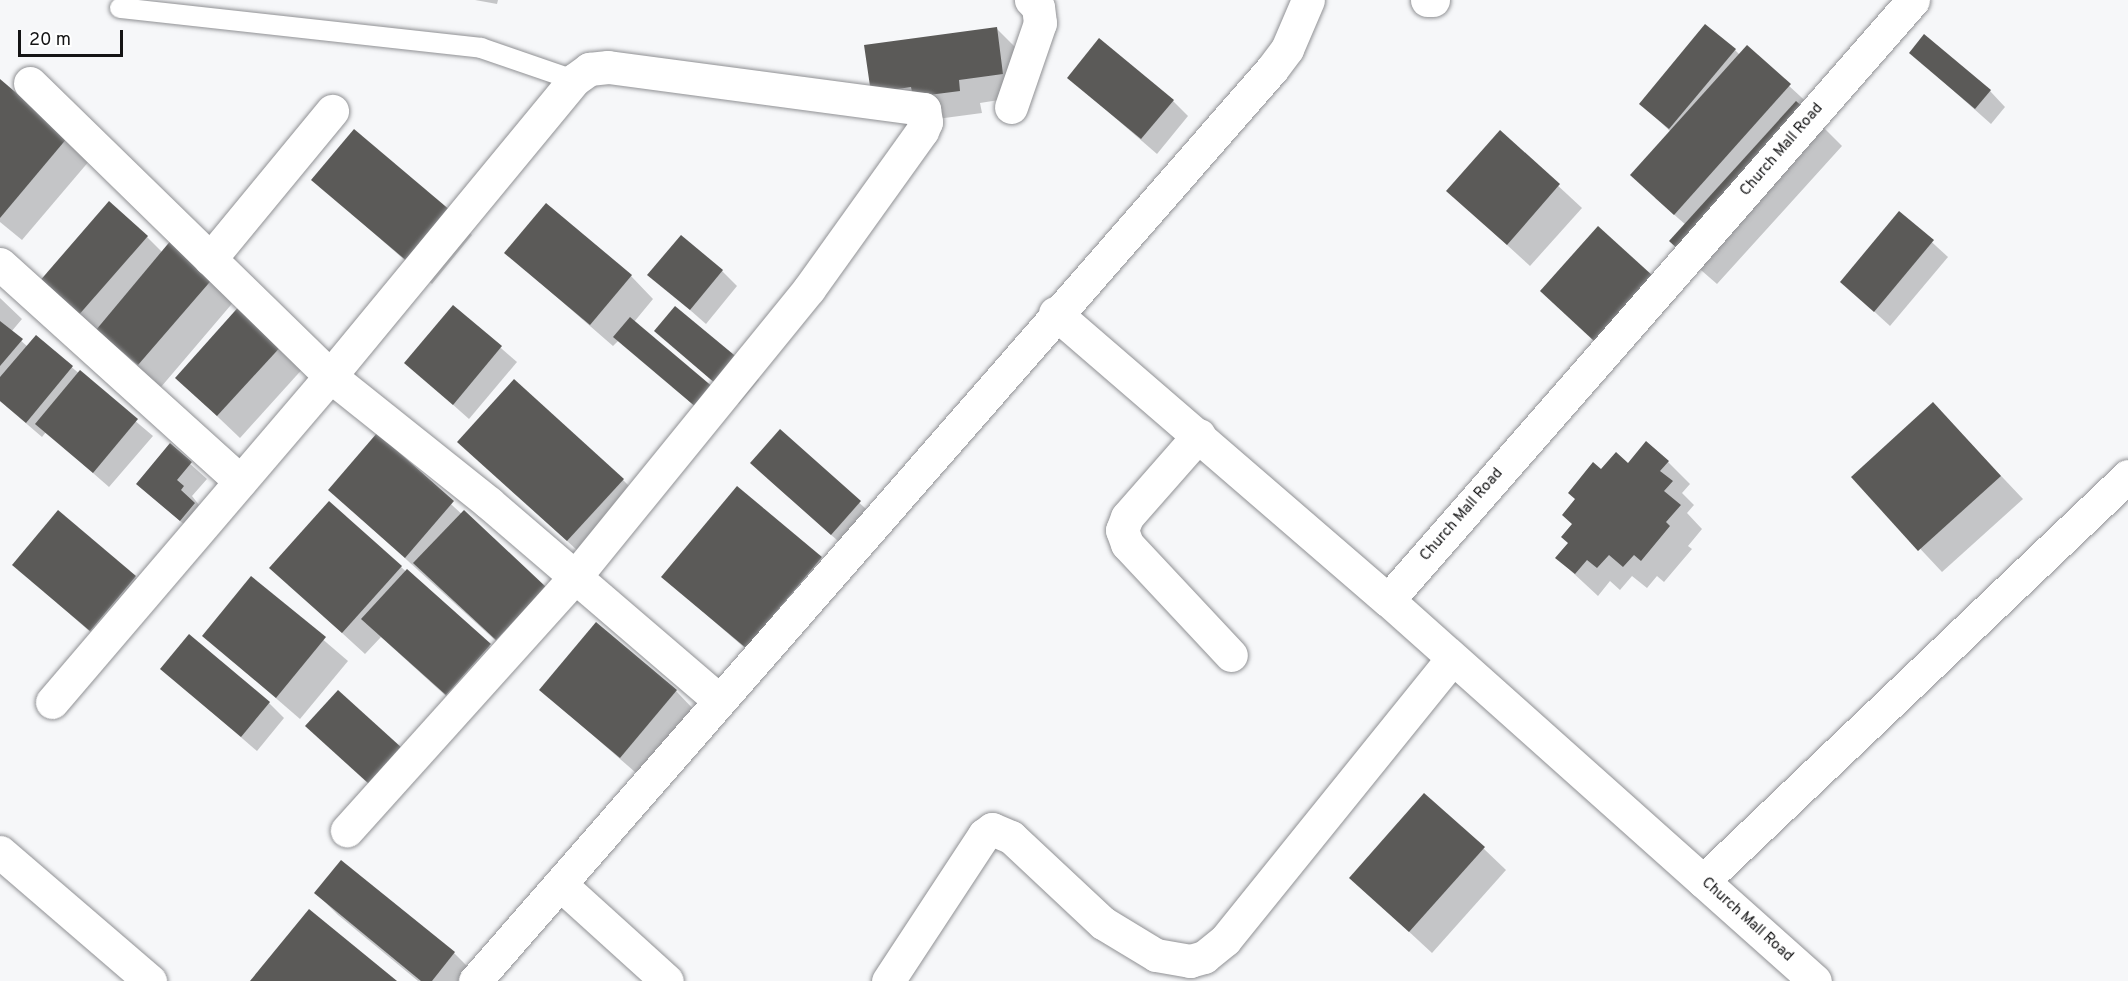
<!DOCTYPE html>
<style>
body{margin:0}
#map{position:relative;width:2128px;height:981px;overflow:hidden;background:#f6f7f9;font-family:Overpass,sans-serif}
div>[style]{position:absolute}
.shadow>*{inset:0;background:#0003}
.building>*{inset:0;background:#5b5a58}
.roads{filter:drop-shadow(0 0 2px #909194) drop-shadow(0 0 2px #909194)}
.service>*{height:20px;margin:-10px;padding:0 10px;transform-origin:10px;border-radius:10px;background:#fff}
.minor>*{height:33px;margin:-16.5px;padding:0 16.5px;transform-origin:16.5px;border-radius:16.5px;background:#fff}
.tertiary>*{height:33px;margin:-16.5px;padding:0 16.5px;transform-origin:16.5px;border-radius:16.5px;background:#fff}
span{translate:-50% -50%;white-space:nowrap;text-align:center;line-height:1.15;-webkit-text-stroke:6px #fff;paint-order:stroke}
.street-label{font-size:15px;color:#141415}
.scale{position:absolute;left:18px;top:30px;width:105px;height:27px;box-sizing:border-box;border:3px solid #141415;border-top:0;padding-left:8px;font-size:18px;line-height:21px;white-space:nowrap;color:#141415;-webkit-text-stroke:4px #fff;paint-order:stroke}
</style>
<div id="map">
<div class="shadow">
<i style="clip-path:polygon(475px 0,498px 0,497px 4px)"></i>
<i style="clip-path:polygon(996px 28px,1019px 51px,1025px 96px,980px 103px,982px 113px,937px 119px,872px 92px)"></i>
<i style="clip-path:polygon(1747px 47px,1813px 108px,1819px 123px,1842px 146px,1717px 284px,1694px 264px,1686px 225px,1655px 198px,1671px 132px,1641px 104px,1735px 50px,1740px 55px)"></i>
<i style="clip-path:polygon(1911px 53px,1990px 91px,2005px 107px,1991px 124px)"></i>
<i style="clip-path:polygon(1069px 78px,1173px 101px,1188px 116px,1157px 154px)"></i>
<i style="clip-path:polygon(0 81px,90px 160px,22px 240px,0 222px)"></i>
<i style="clip-path:polygon(1500px 132px,1582px 208px,1530px 266px,1448px 191px)"></i>
<i style="clip-path:polygon(313px 180px,450px 212px,472px 235px,432px 284px)"></i>
<i style="clip-path:polygon(1900px 213px,1948px 257px,1890px 326px,1842px 282px)"></i>
<i style="clip-path:polygon(147px 237px,163px 253px,172px 241px,236px 299px,161px 387px,63px 305px)"></i>
<i style="clip-path:polygon(506px 253px,631px 276px,653px 299px,634px 322px,713px 422px,619px 340px,613px 346px)"></i>
<i style="clip-path:polygon(722px 271px,737px 286px,706px 324px,650px 275px)"></i>
<i style="clip-path:polygon(1652px 277px,1675px 299px,1618px 362px,1542px 291px)"></i>
<i style="clip-path:polygon(0 298px,22px 319px,11px 332px,28px 347px,36px 337px,153px 436px,109px 487px,46px 432px,42px 437px,0 401px)"></i>
<i style="clip-path:polygon(242px 306px,306px 365px,240px 438px,177px 378px)"></i>
<i style="clip-path:polygon(454px 307px,517px 362px,469px 419px,406px 363px)"></i>
<i style="clip-path:polygon(656px 331px,744px 365px,759px 380px,739px 404px)"></i>
<i style="clip-path:polygon(1933px 404px,2023px 499px,1942px 572px,1853px 477px)"></i>
<i style="clip-path:polygon(780px 431px,876px 518px,847px 549px,767px 478px)"></i>
<i style="clip-path:polygon(377px 436px,567px 611px,519px 662px,330px 490px)"></i>
<i style="clip-path:polygon(459px 442px,623px 480px,645px 502px,590px 562px)"></i>
<i style="clip-path:polygon(170px 446px,207px 479px,192px 496px,210px 519px,196px 535px,138px 484px)"></i>
<i style="clip-path:polygon(1668px 462px,1690px 484px,1682px 493px,1694px 505px,1687px 513px,1702px 529px,1688px 546px,1692px 549px,1664px 582px,1657px 576px,1647px 588px,1632px 576px,1620px 590px,1610px 581px,1598px 596px,1557px 558px,1570px 544px,1574px 524px,1602px 471px)"></i>
<i style="clip-path:polygon(821px 558px,843px 581px,769px 669px,663px 577px)"></i>
<i style="clip-path:polygon(14px 565px,135px 577px,158px 599px,113px 652px)"></i>
<i style="clip-path:polygon(401px 567px,513px 667px,469px 717px,381px 637px,365px 654px,271px 568px)"></i>
<i style="clip-path:polygon(251px 578px,348px 661px,300px 719px,204px 636px)"></i>
<i style="clip-path:polygon(162px 669px,269px 703px,284px 718px,257px 751px)"></i>
<i style="clip-path:polygon(541px 690px,676px 691px,698px 714px,643px 779px)"></i>
<i style="clip-path:polygon(1483px 848px,1506px 870px,1432px 953px,1351px 878px)"></i>
<i style="clip-path:polygon(342px 862px,454px 953px,477px 976px,472px 981px,418px 981px,338px 915px,316px 893px)"></i>
</div>
<div class="building">
<i style="clip-path:polygon(1705px 24px,1736px 49px,1669px 129px,1639px 104px)"></i>
<i style="clip-path:polygon(997px 27px,1003px 74px,959px 80px,960px 91px,913px 97px,911px 87px,871px 93px,864px 45px)"></i>
<i style="clip-path:polygon(1924px 34px,1991px 90px,1975px 109px,1909px 53px)"></i>
<i style="clip-path:polygon(1099px 38px,1174px 100px,1141px 139px,1067px 78px)"></i>
<i style="clip-path:polygon(1747px 45px,1791px 84px,1674px 215px,1630px 175px)"></i>
<i style="clip-path:polygon(0 79px,68px 137px,0 218px)"></i>
<i style="clip-path:polygon(1796px 101px,1820px 122px,1693px 263px,1669px 241px)"></i>
<i style="clip-path:polygon(354px 129px,451px 211px,408px 262px,311px 180px)"></i>
<i style="clip-path:polygon(1500px 130px,1560px 184px,1507px 245px,1446px 191px)"></i>
<i style="clip-path:polygon(109px 201px,148px 236px,77px 317px,38px 283px)"></i>
<i style="clip-path:polygon(546px 203px,632px 275px,590px 325px,504px 253px)"></i>
<i style="clip-path:polygon(1899px 211px,1934px 240px,1874px 312px,1840px 282px)"></i>
<i style="clip-path:polygon(1598px 226px,1653px 276px,1594px 341px,1540px 291px)"></i>
<i style="clip-path:polygon(681px 235px,723px 270px,690px 310px,647px 275px)"></i>
<i style="clip-path:polygon(172px 239px,215px 276px,138px 365px,96px 330px)"></i>
<i style="clip-path:polygon(242px 303px,285px 342px,217px 416px,175px 378px)"></i>
<i style="clip-path:polygon(453px 305px,502px 346px,453px 405px,404px 363px)"></i>
<i style="clip-path:polygon(675px 306px,745px 364px,723px 390px,654px 331px)"></i>
<i style="clip-path:polygon(630px 317px,714px 388px,697px 408px,613px 337px)"></i>
<i style="clip-path:polygon(0 321px,23px 339px,0 366px)"></i>
<i style="clip-path:polygon(36px 335px,73px 366px,26px 423px,0 401px,0 377px)"></i>
<i style="clip-path:polygon(80px 370px,138px 419px,93px 473px,35px 424px)"></i>
<i style="clip-path:polygon(514px 379px,624px 479px,567px 541px,457px 442px)"></i>
<i style="clip-path:polygon(1933px 402px,2001px 476px,1918px 551px,1851px 477px)"></i>
<i style="clip-path:polygon(780px 429px,861px 501px,831px 535px,750px 463px)"></i>
<i style="clip-path:polygon(377px 433px,454px 501px,405px 558px,328px 490px)"></i>
<i style="clip-path:polygon(1646px 441px,1669px 461px,1660px 471px,1673px 481px,1664px 491px,1681px 505px,1666px 522px,1670px 526px,1641px 561px,1634px 555px,1623px 567px,1609px 555px,1597px 568px,1587px 560px,1575px 574px,1555px 558px,1568px 543px,1561px 537px,1572px 524px,1562px 515px,1575px 499px,1568px 493px,1593px 462px,1601px 469px,1616px 452px,1628px 463px)"></i>
<i style="clip-path:polygon(170px 443px,192px 462px,177px 480px,184px 486px,181px 490px,195px 503px,180px 521px,136px 484px)"></i>
<i style="clip-path:polygon(737px 486px,822px 557px,746px 648px,661px 577px)"></i>
<i style="clip-path:polygon(329px 501px,402px 566px,342px 633px,269px 568px)"></i>
<i style="clip-path:polygon(58px 510px,136px 576px,90px 631px,12px 565px)"></i>
<i style="clip-path:polygon(464px 510px,546px 587px,496px 640px,413px 563px)"></i>
<i style="clip-path:polygon(407px 569px,491px 644px,446px 695px,361px 619px)"></i>
<i style="clip-path:polygon(251px 576px,326px 637px,276px 698px,202px 636px)"></i>
<i style="clip-path:polygon(596px 622px,677px 690px,620px 758px,539px 690px)"></i>
<i style="clip-path:polygon(189px 634px,270px 702px,241px 737px,160px 669px)"></i>
<i style="clip-path:polygon(338px 690px,402px 748px,369px 784px,305px 726px)"></i>
<i style="clip-path:polygon(1424px 793px,1485px 847px,1409px 932px,1349px 878px)"></i>
<i style="clip-path:polygon(341px 860px,455px 952px,432px 981px,421px 981px,314px 893px)"></i>
<i style="clip-path:polygon(309px 909px,397px 981px,250px 981px)"></i>
</div>
<div class="roads">
<div class="service">
<i style="left:120px;top:8px;width:363px;rotate:6.3deg"></i>
<i style="left:481px;top:48px;width:98px;rotate:19deg"></i>
</div>
<div class="minor">
<i style="left:1427px;top:0;width:6px"></i>
<i style="left:30px;top:83px;width:419px;rotate:44.3deg"></i>
<i style="left:330px;top:376px;width:203px;rotate:38.6deg"></i>
<i style="left:489px;top:503px;width:303px;rotate:40.6deg"></i>
<i style="left:1011px;top:107px;width:89px;rotate:-71deg"></i>
<i style="left:1040px;top:23px;width:16px;rotate:-97deg"></i>
<i style="left:1038px;top:7px;width:10px;rotate:-135deg"></i>
<i style="left:210px;top:259px;width:192px;rotate:-50.5deg"></i>
<i style="left:0;top:264px;width:324px;rotate:42.1deg"></i>
<i style="left:1055px;top:313px;width:440px;rotate:40.8deg"></i>
<i style="left:1388px;top:600px;width:797px;rotate:-48.81deg"></i>
<i style="left:1199px;top:435px;width:109px;rotate:131.3deg"></i>
<i style="left:1127px;top:517px;width:14px;rotate:111deg"></i>
<i style="left:1122px;top:530px;width:15px;rotate:70deg"></i>
<i style="left:1127px;top:544px;width:152px;rotate:46.9deg"></i>
<i style="left:52px;top:702px;width:428px;rotate:-49.5deg"></i>
<i style="left:330px;top:376px;width:384px;rotate:-50.5deg"></i>
<i style="left:574px;top:80px;width:19px;rotate:-36deg"></i>
<i style="left:589px;top:69px;width:19px;rotate:-6deg"></i>
<i style="left:608px;top:67px;width:319px;rotate:7.6deg"></i>
<i style="left:924px;top:109px;width:13px;rotate:81deg"></i>
<i style="left:926px;top:122px;width:10px;rotate:114deg"></i>
<i style="left:922px;top:131px;width:194px;rotate:125.6deg"></i>
<i style="left:809px;top:289px;width:371px;rotate:129.1deg"></i>
<i style="left:575px;top:577px;width:341px;rotate:132deg"></i>
<i style="left:0;top:852px;width:198px;rotate:40.7deg"></i>
<i style="left:1703px;top:881px;width:587px;rotate:-43.62deg"></i>
<i style="left:560px;top:884px;width:144px;rotate:42.2deg"></i>
<i style="left:888px;top:981px;width:175px;rotate:-56.7deg"></i>
<i style="left:984px;top:835px;width:10px;rotate:-37deg"></i>
<i style="left:992px;top:829px;width:21px;rotate:23deg"></i>
<i style="left:1011px;top:837px;width:126px;rotate:43.1deg"></i>
<i style="left:1103px;top:923px;width:62px;rotate:31.1deg"></i>
<i style="left:1156px;top:955px;width:35px;rotate:10deg"></i>
<i style="left:1190px;top:961px;width:15px;rotate:-16deg"></i>
<i style="left:1204px;top:957px;width:27px;rotate:-39deg"></i>
<i style="left:1225px;top:940px;width:360px;rotate:-51.1deg"></i>
</div>
<div class="tertiary">
<i style="left:1388px;top:600px;width:572px;rotate:41.74deg"></i>
<i style="left:475px;top:981px;width:1211px;rotate:-48.85deg"></i>
<i style="left:1272px;top:69px;width:25px;rotate:-53deg"></i>
<i style="left:1287px;top:49px;width:53px;rotate:-66.8deg"></i>
</div>
</div>
<div class="street-label">
<span style="left:1782px;top:150px;rotate:-49deg">Church Mall Road</span>
<span style="left:1462px;top:515px;rotate:-49deg">Church Mall Road</span>
<span style="left:1747px;top:920px;rotate:42deg">Church Mall Road</span>
</div>
<div class="scale">20 m</div>
</div>
